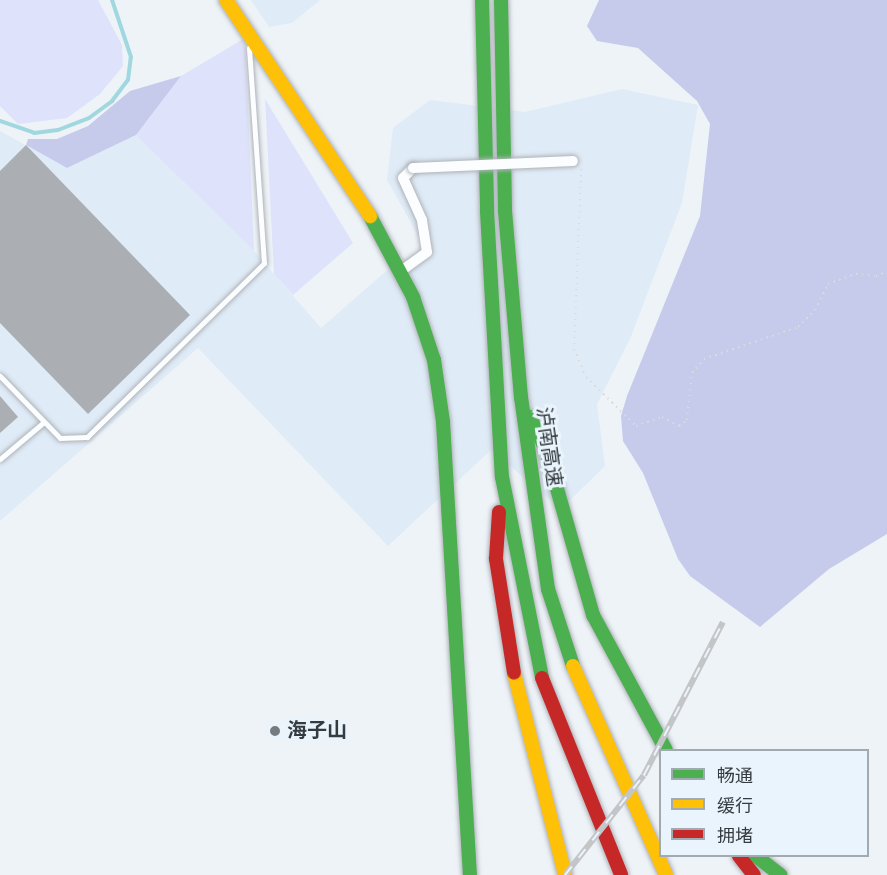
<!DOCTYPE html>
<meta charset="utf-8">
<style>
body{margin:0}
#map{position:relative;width:887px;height:875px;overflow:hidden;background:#eef3f8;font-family:"Sofia Sans Condensed","Noto Sans SC",sans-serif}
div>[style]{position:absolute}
.built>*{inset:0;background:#dfebf7}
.green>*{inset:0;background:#dee2fb}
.forest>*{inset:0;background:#c6cbeb}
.stream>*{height:4px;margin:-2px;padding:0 2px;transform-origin:2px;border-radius:2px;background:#a1d8e0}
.building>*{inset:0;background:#abafb4}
.path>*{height:2px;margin-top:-1px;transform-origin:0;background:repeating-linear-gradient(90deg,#dadbdd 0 1.5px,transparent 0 6px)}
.roads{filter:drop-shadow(0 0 2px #afb3b8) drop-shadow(0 0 2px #afb3b8)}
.lane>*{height:5px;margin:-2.5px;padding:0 2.5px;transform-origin:2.5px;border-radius:2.5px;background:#fcfdfe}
.street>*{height:10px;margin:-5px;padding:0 5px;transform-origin:5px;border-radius:5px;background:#fcfdfe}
.fast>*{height:14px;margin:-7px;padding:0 7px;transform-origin:7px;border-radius:7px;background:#4caf50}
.slow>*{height:14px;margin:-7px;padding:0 7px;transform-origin:7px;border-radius:7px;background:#ffc107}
.jam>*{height:14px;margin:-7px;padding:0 7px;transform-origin:7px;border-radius:7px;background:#c62828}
.rail>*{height:6px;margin-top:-3px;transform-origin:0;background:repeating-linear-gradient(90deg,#e9f4fd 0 11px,#c4c5c7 0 22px);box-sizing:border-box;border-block:2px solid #c4c5c7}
.bridges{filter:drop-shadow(0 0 2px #afb3b8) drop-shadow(0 0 2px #afb3b8)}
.street-bridge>*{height:10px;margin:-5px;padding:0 5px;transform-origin:5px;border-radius:5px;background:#fcfdfe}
.dots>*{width:16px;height:16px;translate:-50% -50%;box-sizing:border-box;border:3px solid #e9f4fd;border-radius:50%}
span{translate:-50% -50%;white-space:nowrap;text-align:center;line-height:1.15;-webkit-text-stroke:6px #e9f4fd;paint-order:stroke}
.street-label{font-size:20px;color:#363b40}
.poi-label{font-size:20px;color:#363b40;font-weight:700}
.left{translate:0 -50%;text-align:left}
.legend{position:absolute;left:659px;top:749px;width:210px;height:108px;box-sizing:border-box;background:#e9f4fd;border:2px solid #a1aab1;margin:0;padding:8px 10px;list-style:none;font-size:18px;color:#363b40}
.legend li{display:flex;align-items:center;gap:12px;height:30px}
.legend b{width:30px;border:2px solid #a1aab1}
</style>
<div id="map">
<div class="built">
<i style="clip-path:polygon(251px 0,320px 0,292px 23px,269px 27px)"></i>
<i style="clip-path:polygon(622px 89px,698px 105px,682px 203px,630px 339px,597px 404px,605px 466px,561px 509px,491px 450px,388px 546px,198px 348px,0 521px,0 131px,67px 168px,136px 135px,254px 251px,321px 328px,385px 272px,425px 248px,387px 180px,393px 128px,430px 100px,525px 112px)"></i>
</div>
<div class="green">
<i style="clip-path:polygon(0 0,98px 0,122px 45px,123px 66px,100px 94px,67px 118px,18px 124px,0 106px)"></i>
<i style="clip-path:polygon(245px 38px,254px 251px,136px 135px,181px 76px)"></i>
<i style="clip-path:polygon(265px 99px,353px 243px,293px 295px,274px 274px)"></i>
</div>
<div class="forest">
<i style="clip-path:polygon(599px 0,887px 0,887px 534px,829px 569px,760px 627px,690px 576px,678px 559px,643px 473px,623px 441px,621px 416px,627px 396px,700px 216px,710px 124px,697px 101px,638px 48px,597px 41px,587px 26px)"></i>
<i style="clip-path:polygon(181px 76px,136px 135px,67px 168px,26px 145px,28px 139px,57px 139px,88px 126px,130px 91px)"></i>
</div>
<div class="stream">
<i style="left:0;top:121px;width:36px;rotate:19deg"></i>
<i style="left:34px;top:133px;width:24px;rotate:-7deg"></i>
<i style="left:58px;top:130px;width:33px;rotate:-21deg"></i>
<i style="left:89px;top:118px;width:29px;rotate:-36deg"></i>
<i style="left:112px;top:101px;width:26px;rotate:-53deg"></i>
<i style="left:128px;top:80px;width:23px;rotate:-83deg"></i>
<i style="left:131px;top:57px;width:60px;rotate:-108.4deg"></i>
</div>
<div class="building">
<i style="clip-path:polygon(26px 145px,190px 315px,88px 414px,0 323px,0 171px)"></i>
<i style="clip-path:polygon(0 396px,18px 417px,0 433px)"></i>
</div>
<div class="path">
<i style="left:581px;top:169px;width:180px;rotate:92.2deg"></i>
<i style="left:574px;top:349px;width:30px;rotate:67deg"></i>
<i style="left:586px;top:377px;width:70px;rotate:44.4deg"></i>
<i style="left:636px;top:426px;width:28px;rotate:-19deg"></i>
<i style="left:662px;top:417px;width:19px;rotate:28deg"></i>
<i style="left:679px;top:426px;width:10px;rotate:-37deg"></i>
<i style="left:687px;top:420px;width:47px;rotate:-83.9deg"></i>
<i style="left:692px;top:373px;width:18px;rotate:-49deg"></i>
<i style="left:704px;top:359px;width:99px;rotate:-18.8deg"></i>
<i style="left:798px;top:327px;width:24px;rotate:-45deg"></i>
<i style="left:815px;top:310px;width:29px;rotate:-63deg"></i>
<i style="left:828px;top:284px;width:30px;rotate:-20deg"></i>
<i style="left:856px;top:274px;width:20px;rotate:6deg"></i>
<i style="left:876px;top:276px;width:12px;rotate:-20deg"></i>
</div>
<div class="roads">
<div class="lane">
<i style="left:0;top:376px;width:86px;rotate:45.9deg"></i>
<i style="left:60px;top:438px;width:27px;rotate:-2deg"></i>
<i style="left:87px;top:437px;width:248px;rotate:-44.5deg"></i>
<i style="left:264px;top:263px;width:216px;rotate:-94deg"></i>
<i style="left:0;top:459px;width:57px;rotate:-40.1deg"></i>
</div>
<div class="street">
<i style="left:401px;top:271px;width:32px;rotate:-36deg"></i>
<i style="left:427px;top:252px;width:32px;rotate:-99deg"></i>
<i style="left:422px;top:220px;width:46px;rotate:-114.3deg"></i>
<i style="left:403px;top:178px;width:14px;rotate:-45deg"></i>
</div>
<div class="fast">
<i style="left:482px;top:0;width:211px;rotate:88.6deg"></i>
<i style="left:487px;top:211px;width:266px;rotate:86.8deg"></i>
<i style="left:502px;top:477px;width:205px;rotate:78.7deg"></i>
<i style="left:501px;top:0;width:211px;rotate:88.9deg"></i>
<i style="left:505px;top:211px;width:187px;rotate:85.1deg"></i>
<i style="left:521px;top:397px;width:194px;rotate:82deg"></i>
<i style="left:548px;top:589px;width:81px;rotate:72deg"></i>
<i style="left:370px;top:216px;width:92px;rotate:62deg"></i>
<i style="left:413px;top:297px;width:66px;rotate:71.6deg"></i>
<i style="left:434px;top:360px;width:63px;rotate:81.7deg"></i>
<i style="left:443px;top:422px;width:454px;rotate:86.6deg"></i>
<i style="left:530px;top:417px;width:37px;rotate:64deg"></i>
<i style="left:546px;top:450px;width:172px;rotate:74.1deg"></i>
<i style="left:593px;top:615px;width:153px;rotate:61.6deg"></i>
<i style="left:756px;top:856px;width:31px;rotate:38deg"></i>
</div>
<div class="slow">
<i style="left:226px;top:0;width:260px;rotate:56.3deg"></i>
<i style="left:573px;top:666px;width:229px;rotate:66deg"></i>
<i style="left:514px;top:673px;width:208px;rotate:75.8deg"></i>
</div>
<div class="jam">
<i style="left:499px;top:512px;width:47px;rotate:93.7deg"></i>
<i style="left:496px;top:559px;width:115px;rotate:81deg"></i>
<i style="left:542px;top:678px;width:212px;rotate:68.1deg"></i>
<i style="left:739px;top:856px;width:24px;rotate:52deg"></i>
</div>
</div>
<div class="rail">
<i style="left:565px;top:875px;width:127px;rotate:-51.7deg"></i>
<i style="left:644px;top:775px;width:172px;rotate:-62.7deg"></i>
</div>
<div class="bridges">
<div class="street-bridge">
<i style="left:413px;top:168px;width:160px;rotate:-2.5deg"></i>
</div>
</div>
<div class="dots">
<i style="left:275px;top:731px;background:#767b80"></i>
</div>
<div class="street-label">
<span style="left:548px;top:447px;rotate:82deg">泸南高速</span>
</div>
<div class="poi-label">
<span class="left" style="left:287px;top:731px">海子山</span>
</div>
<ul class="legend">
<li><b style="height:8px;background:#4caf50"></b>畅通</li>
<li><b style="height:8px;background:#ffc107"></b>缓行</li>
<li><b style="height:8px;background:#c62828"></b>拥堵</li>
</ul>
</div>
